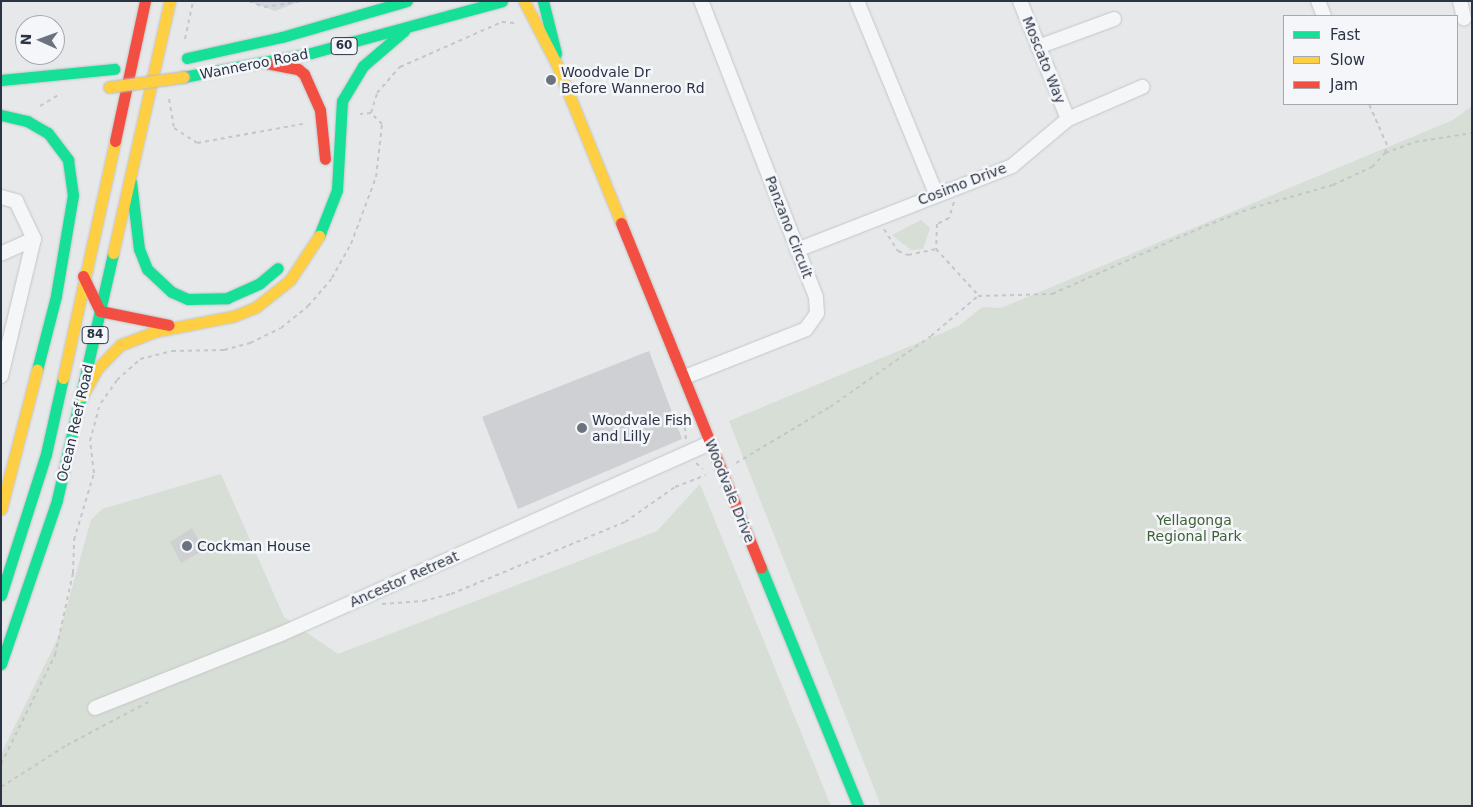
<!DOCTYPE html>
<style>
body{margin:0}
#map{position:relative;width:1473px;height:807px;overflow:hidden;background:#e6e8ea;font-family:"DejaVu Sans",sans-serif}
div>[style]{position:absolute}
.built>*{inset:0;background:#d4d7dd}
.green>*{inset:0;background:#d6ded6}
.building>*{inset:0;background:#ced0d3}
.path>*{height:2px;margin-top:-1px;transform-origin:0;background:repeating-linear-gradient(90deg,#c5c6ca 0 4px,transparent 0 8px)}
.roads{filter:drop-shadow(0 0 1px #c4c6c8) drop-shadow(0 0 1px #c4c6c8)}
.street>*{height:14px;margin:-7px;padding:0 7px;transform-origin:7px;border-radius:7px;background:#f5f6f7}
.fast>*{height:11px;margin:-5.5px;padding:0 5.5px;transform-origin:5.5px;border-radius:5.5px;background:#16e098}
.slow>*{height:11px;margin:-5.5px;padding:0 5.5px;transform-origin:5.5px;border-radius:5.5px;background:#ffcf43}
.jam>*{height:11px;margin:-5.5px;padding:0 5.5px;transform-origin:5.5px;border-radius:5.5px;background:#f24e42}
.bridges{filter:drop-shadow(0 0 1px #b8bbbf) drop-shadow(0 0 1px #b8bbbf)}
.slow-bridge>*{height:11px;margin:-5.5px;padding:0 5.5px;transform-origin:5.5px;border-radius:5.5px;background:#ffcf43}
.dots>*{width:14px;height:14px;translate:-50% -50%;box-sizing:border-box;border:2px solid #f4f6f9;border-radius:50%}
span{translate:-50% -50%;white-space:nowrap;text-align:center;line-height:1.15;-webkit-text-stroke:5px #f4f6f9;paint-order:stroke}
.shield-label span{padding:1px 4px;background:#f4f6f9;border:1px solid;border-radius:4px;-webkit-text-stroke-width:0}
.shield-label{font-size:12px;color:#2b3445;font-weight:700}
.street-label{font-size:14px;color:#2b3445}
.poi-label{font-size:14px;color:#2b3445}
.left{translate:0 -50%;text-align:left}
.park-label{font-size:14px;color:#3f6138}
.frame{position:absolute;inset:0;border:2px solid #2b3445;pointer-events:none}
.legend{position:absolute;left:1283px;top:15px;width:175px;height:90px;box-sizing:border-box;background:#f4f6f9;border:1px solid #a4a8b1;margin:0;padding:6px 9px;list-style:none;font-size:15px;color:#2b3445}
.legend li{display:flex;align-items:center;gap:10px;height:25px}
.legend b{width:25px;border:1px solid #a4a8b1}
.north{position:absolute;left:15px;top:15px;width:50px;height:50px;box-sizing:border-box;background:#f4f6f9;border:1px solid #a4a8b1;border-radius:50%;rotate:272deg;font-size:14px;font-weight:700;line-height:20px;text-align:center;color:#2b3445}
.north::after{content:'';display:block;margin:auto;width:18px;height:22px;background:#6c737f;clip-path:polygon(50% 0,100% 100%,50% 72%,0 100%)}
</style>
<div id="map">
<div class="built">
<i style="clip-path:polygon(248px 1px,301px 1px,275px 11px)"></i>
</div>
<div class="green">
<i style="clip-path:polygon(1472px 106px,1472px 806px,881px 806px,729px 421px,959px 326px,982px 307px,1001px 308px,1453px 120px)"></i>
<i style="clip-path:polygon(921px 220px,930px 228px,923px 249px,911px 250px,892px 235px)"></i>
<i style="clip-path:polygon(221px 474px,284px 617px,338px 654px,657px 531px,700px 484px,831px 806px,1px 806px,1px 754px,58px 638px,91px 520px,102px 509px)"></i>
</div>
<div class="building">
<i style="clip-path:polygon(649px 351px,682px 439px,518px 509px,482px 417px)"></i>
<i style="clip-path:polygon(192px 528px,204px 550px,181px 563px,170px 542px)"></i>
</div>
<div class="path">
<i style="left:249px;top:1px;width:16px;rotate:22deg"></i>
<i style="left:264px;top:7px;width:36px;rotate:-9deg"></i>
<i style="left:185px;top:39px;width:39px;rotate:-78deg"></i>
<i style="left:169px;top:99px;width:29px;rotate:80deg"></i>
<i style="left:174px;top:128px;width:27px;rotate:33deg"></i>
<i style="left:197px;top:143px;width:108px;rotate:-10.2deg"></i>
<i style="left:40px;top:106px;width:23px;rotate:-31deg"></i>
<i style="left:371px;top:113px;width:21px;rotate:-73deg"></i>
<i style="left:377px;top:93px;width:35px;rotate:-49deg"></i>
<i style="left:400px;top:67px;width:111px;rotate:-23.8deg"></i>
<i style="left:502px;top:22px;width:14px;rotate:4deg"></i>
<i style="left:1385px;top:153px;width:32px;rotate:-20deg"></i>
<i style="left:1415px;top:142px;width:58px;rotate:-9deg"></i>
<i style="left:954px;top:202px;width:17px;rotate:107deg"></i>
<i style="left:949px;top:218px;width:13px;rotate:153deg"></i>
<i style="left:937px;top:224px;width:25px;rotate:92deg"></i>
<i style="left:936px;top:249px;width:62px;rotate:47.6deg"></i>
<i style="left:884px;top:229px;width:26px;rotate:58deg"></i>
<i style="left:898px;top:251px;width:11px;rotate:22deg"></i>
<i style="left:908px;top:255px;width:29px;rotate:-12deg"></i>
<i style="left:101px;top:403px;width:28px;rotate:-55deg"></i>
<i style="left:117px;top:380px;width:31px;rotate:-42deg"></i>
<i style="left:140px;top:359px;width:33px;rotate:-14deg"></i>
<i style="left:172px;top:351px;width:52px;rotate:-1.1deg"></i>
<i style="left:224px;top:350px;width:27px;rotate:-15deg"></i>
<i style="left:250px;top:343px;width:34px;rotate:-26deg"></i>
<i style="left:281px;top:328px;width:35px;rotate:-39deg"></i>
<i style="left:308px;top:306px;width:37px;rotate:-49deg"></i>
<i style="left:332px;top:278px;width:39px;rotate:-61deg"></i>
<i style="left:351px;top:244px;width:72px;rotate:-69.5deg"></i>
<i style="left:376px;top:177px;width:53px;rotate:-83.5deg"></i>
<i style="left:382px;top:124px;width:16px;rotate:-135deg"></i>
<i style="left:371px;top:113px;width:11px;rotate:175deg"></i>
<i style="left:685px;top:427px;width:13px;rotate:86deg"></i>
<i style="left:696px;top:463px;width:9px;rotate:41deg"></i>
<i style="left:736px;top:463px;width:109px;rotate:-30.8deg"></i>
<i style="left:830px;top:407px;width:123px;rotate:-35.1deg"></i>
<i style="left:931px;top:336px;width:62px;rotate:-40.4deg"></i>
<i style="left:978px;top:296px;width:74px;rotate:-1.5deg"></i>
<i style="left:1052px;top:294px;width:167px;rotate:-24deg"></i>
<i style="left:1205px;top:226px;width:50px;rotate:-21deg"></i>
<i style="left:1252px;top:208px;width:84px;rotate:-15.9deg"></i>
<i style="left:1333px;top:185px;width:43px;rotate:-24.8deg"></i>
<i style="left:1372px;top:167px;width:19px;rotate:-47deg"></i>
<i style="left:1385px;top:153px;width:8px;rotate:-76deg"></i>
<i style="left:1387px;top:145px;width:45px;rotate:-113.7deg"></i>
<i style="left:382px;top:604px;width:41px;rotate:-4.2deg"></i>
<i style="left:423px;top:601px;width:29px;rotate:-14deg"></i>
<i style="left:451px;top:594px;width:188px;rotate:-22.5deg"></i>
<i style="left:625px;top:522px;width:61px;rotate:-35deg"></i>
<i style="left:675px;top:487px;width:33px;rotate:-21deg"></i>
<i style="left:1px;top:764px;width:122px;rotate:-63.6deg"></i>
<i style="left:55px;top:655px;width:84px;rotate:-77.6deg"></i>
<i style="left:73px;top:573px;width:33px;rotate:-88deg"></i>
<i style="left:74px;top:540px;width:70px;rotate:-73.4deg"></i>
<i style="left:94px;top:473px;width:32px;rotate:-97deg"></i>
<i style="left:90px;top:441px;width:35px;rotate:-75deg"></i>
<i style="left:1px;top:787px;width:78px;rotate:-32.5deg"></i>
<i style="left:67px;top:745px;width:96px;rotate:-27.9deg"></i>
</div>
<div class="roads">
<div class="street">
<i style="left:857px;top:1px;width:209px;rotate:67.7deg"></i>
<i style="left:1020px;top:1px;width:127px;rotate:67.9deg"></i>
<i style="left:1318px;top:1px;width:16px;rotate:68deg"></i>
<i style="left:1460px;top:1px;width:18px;rotate:77deg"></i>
<i style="left:1038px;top:47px;width:81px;rotate:-20.2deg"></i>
<i style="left:1px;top:197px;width:16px;rotate:15deg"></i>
<i style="left:16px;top:201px;width:42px;rotate:64.7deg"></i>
<i style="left:34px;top:239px;width:36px;rotate:156deg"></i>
<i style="left:797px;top:250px;width:231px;rotate:-21.3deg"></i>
<i style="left:1012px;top:166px;width:73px;rotate:-40deg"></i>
<i style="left:1068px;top:119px;width:81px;rotate:-23.4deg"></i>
<i style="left:1px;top:376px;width:141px;rotate:-76.5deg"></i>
<i style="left:685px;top:377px;width:130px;rotate:-21.6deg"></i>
<i style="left:806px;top:329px;width:19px;rotate:-55deg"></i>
<i style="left:817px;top:313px;width:16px;rotate:-94deg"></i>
<i style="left:816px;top:297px;width:318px;rotate:-111.2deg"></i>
<i style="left:95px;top:708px;width:200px;rotate:-21.7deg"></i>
<i style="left:281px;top:634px;width:470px;rotate:-24deg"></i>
</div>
<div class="fast">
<i style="left:543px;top:1px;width:54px;rotate:76deg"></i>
<i style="left:187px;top:58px;width:97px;rotate:-12.5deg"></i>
<i style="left:282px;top:37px;width:130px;rotate:-16.1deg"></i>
<i style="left:183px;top:77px;width:130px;rotate:-10.6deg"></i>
<i style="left:311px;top:53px;width:198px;rotate:-15.2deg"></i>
<i style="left:1px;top:80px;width:114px;rotate:-5.6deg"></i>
<i style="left:1px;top:115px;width:27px;rotate:13deg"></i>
<i style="left:27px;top:121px;width:24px;rotate:30deg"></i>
<i style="left:48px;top:133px;width:34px;rotate:53deg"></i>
<i style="left:68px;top:160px;width:35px;rotate:82deg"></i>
<i style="left:73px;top:195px;width:102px;rotate:99.6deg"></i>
<i style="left:56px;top:296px;width:76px;rotate:104.4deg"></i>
<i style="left:131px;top:182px;width:67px;rotate:83.2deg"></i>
<i style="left:139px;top:249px;width:22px;rotate:68deg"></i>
<i style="left:147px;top:269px;width:34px;rotate:43deg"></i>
<i style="left:172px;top:292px;width:17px;rotate:24deg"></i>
<i style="left:188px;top:299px;width:39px;rotate:-1deg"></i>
<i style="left:227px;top:298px;width:36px;rotate:-24deg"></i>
<i style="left:260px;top:283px;width:23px;rotate:-40deg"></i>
<i style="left:319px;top:236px;width:49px;rotate:-68.6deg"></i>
<i style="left:337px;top:190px;width:89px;rotate:-86.8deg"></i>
<i style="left:342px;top:101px;width:41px;rotate:-59deg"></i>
<i style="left:363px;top:66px;width:54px;rotate:-40.5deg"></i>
<i style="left:761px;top:568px;width:257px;rotate:67.8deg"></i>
<i style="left:1px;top:595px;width:148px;rotate:-72.3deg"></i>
<i style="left:46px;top:454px;width:78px;rotate:-77.4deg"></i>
<i style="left:1px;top:664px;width:173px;rotate:-71.1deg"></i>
<i style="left:57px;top:500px;width:253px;rotate:-77.2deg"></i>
</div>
<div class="slow">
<i style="left:524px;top:1px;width:72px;rotate:62.7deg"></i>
<i style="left:557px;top:65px;width:170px;rotate:67.9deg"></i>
<i style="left:113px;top:253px;width:258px;rotate:-77.3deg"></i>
<i style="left:63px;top:378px;width:243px;rotate:-77.6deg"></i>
<i style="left:82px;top:396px;width:31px;rotate:-61deg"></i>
<i style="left:97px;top:369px;width:33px;rotate:-46deg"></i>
<i style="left:120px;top:345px;width:40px;rotate:-21deg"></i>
<i style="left:157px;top:331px;width:78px;rotate:-11deg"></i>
<i style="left:234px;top:316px;width:24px;rotate:-22deg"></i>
<i style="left:256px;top:307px;width:43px;rotate:-38.5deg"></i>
<i style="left:290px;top:280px;width:53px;rotate:-56.6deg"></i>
<i style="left:1px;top:509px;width:144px;rotate:-75.5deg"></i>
</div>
<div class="jam">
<i style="left:266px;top:63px;width:33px;rotate:11deg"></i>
<i style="left:298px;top:69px;width:8px;rotate:40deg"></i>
<i style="left:304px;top:74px;width:39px;rotate:66deg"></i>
<i style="left:320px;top:110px;width:49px;rotate:84.2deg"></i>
<i style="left:115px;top:141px;width:143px;rotate:-77.9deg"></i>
<i style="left:621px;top:223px;width:372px;rotate:67.9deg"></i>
<i style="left:83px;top:276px;width:39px;rotate:64deg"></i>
<i style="left:100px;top:311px;width:70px;rotate:11.5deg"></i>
</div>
</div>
<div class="bridges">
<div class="slow-bridge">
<i style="left:109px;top:87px;width:75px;rotate:-7.7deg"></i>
</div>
</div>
<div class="dots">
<i style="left:551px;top:80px;background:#6c737f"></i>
<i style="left:582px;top:428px;background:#6c737f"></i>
<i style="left:187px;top:546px;background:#6c737f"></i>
</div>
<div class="shield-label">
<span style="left:344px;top:46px">60</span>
<span style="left:95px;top:335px">84</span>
</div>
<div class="street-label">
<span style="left:1044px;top:60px;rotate:68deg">Moscato Way</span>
<span style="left:254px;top:64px;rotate:-11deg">Wanneroo Road</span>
<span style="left:962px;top:184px;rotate:-21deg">Cosimo Drive</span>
<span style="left:789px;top:227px;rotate:69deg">Panzano Circuit</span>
<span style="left:75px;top:423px;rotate:-77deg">Ocean Reef Road</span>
<span style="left:730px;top:491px;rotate:68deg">Woodvale Drive</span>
<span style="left:404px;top:579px;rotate:-24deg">Ancestor Retreat</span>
</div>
<div class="poi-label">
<span class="left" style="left:561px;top:80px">Woodvale Dr<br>Before Wanneroo Rd</span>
<span class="left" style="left:592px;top:428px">Woodvale Fish<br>and Lilly</span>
<span class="left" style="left:197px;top:546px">Cockman House</span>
</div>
<div class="park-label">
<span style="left:1194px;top:528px">Yellagonga<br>Regional Park</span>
</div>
<div class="frame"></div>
<ul class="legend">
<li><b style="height:6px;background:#16e098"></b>Fast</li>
<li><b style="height:6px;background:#ffcf43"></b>Slow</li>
<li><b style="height:6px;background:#f24e42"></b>Jam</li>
</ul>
<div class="north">N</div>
</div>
